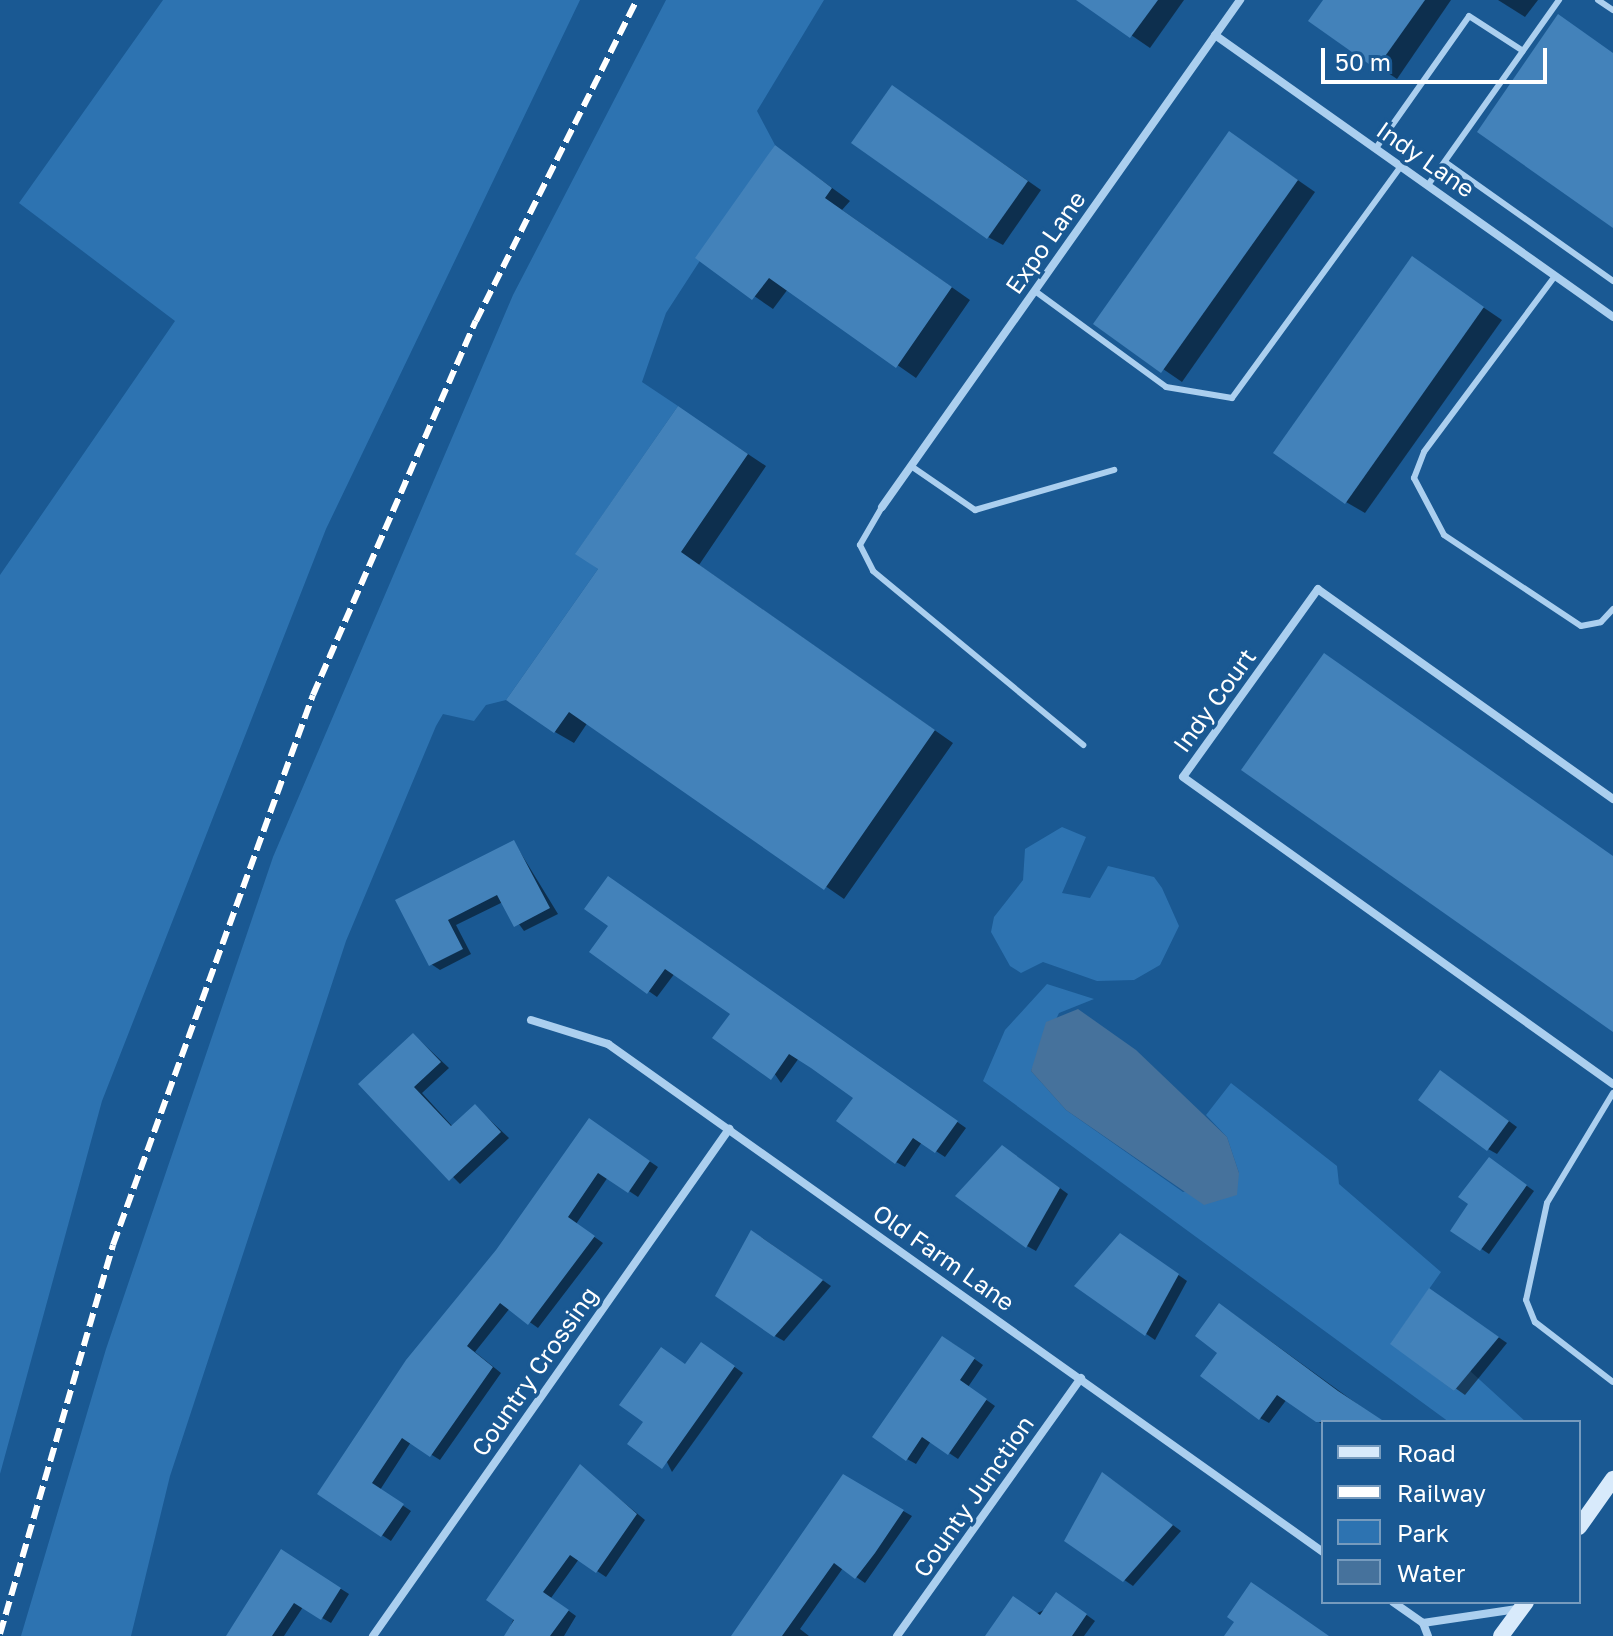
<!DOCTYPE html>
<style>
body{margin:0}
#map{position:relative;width:1613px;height:1636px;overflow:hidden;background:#1a5993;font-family:"Golos Text",sans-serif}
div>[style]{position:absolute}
.green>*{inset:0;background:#2d73b1}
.water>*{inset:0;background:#46729c}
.shadow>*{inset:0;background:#0007}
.building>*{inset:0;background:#4382ba}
.service>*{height:6px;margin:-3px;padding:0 3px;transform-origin:3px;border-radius:3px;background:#abcfef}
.minor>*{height:8px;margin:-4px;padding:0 4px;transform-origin:4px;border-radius:4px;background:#abcfef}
.secondary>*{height:16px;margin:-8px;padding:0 8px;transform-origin:8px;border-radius:8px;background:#d8eafb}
.rail>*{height:6px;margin-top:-3px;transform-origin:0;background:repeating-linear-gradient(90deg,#fff 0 14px,transparent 0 20px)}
span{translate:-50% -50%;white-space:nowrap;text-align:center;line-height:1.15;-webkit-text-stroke:7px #1a5993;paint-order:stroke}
.street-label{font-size:24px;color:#fff}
.legend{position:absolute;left:1321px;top:1420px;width:260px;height:184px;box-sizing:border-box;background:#1a5993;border:2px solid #769bbe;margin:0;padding:10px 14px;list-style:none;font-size:24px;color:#fff}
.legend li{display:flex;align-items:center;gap:16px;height:40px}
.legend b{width:40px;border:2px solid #769bbe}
.scale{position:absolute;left:1321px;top:48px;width:226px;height:36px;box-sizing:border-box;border:4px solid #fff;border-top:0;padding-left:10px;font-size:24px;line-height:28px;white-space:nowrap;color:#fff;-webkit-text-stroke:6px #1a5993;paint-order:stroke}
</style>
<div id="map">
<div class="green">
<i style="clip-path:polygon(163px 0,580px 0,326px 529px,102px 1101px,0 1474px,0 575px,175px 321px,19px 203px)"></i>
<i style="clip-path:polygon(666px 0,824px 0,757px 111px,775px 145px,666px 313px,642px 382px,678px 406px,576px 553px,598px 569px,506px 700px,486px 705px,474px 721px,443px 714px,436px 726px,346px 941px,170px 1476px,131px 1636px,21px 1636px,106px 1349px,273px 857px,513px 295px)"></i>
<i style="clip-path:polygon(1062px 827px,1086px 837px,1062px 893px,1090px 898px,1108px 866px,1154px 877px,1162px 888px,1179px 926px,1160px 965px,1134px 980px,1097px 981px,1043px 962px,1021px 973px,1010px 966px,991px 932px,994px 917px,1023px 880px,1025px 849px)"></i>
<i style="clip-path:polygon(1047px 984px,1094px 999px,1059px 1013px,1031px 1071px,1066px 1110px,1183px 1192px,1239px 1173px,1227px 1137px,1206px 1115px,1231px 1083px,1337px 1166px,1339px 1184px,1441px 1272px,1391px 1343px,1454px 1391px,1469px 1370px,1526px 1422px,1449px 1422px,983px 1081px,1005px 1030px)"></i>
</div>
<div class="water">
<i style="clip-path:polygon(1078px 1009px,1136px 1050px,1227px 1137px,1239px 1173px,1237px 1195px,1204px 1205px,1066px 1110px,1031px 1071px,1046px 1022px)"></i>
</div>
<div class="shadow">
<i style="clip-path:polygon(1080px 0,1184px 0,1150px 48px)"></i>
<i style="clip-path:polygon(1325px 0,1451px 0,1397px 79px,1311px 21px)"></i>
<i style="clip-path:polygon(1498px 0,1538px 0,1525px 17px)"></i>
<i style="clip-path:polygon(906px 96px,1041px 190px,1003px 245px,988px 237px)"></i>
<i style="clip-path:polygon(1230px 133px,1315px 192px,1182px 382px,1096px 323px)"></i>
<i style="clip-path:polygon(776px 147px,850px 201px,842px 210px,970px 300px,916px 378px,788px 289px,773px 309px,697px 257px)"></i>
<i style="clip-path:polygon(1412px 259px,1502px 320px,1365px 513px,1346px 502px)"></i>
<i style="clip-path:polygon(697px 420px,766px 466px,699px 565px,953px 743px,844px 899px,588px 722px,574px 743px,555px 732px,600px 569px)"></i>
<i style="clip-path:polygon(514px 842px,558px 914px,524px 931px,503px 902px,456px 925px,471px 954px,440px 970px,431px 964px,398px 901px)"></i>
<i style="clip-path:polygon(618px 884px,966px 1128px,945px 1157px,922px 1142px,905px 1167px,896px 1162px,855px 1098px,799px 1058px,781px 1083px,732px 1013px,675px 973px,657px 997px,592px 951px,610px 926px)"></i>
<i style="clip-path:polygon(414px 1035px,449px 1068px,422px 1093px,453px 1127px,475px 1106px,509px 1138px,460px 1184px,361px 1084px)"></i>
<i style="clip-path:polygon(1450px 1078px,1517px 1127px,1497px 1154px,1488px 1149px)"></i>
<i style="clip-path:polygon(598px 1126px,658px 1167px,638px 1197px,608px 1177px,576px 1224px,603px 1243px,538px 1328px,510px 1308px,475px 1352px,501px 1373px,440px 1460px,411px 1442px,380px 1490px,411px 1511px,391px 1541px,319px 1494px)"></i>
<i style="clip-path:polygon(1012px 1153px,1068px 1194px,1036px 1251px,1027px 1246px)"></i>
<i style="clip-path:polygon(1497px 1164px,1534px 1191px,1489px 1254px,1453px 1230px)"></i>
<i style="clip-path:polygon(761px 1237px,831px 1286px,784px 1341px,775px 1336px)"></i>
<i style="clip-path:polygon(1130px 1241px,1187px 1281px,1155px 1340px,1077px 1286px)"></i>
<i style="clip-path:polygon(1438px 1296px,1507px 1343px,1465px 1395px,1393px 1344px)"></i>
<i style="clip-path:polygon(1229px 1311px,1382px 1422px,1323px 1425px,1287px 1399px,1269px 1423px,1260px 1418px,1220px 1353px)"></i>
<i style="clip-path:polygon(952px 1343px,983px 1365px,968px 1387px,995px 1406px,958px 1459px,931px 1441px,916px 1464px,907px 1459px)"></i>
<i style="clip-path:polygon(711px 1350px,743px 1373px,672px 1472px,646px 1421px,686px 1366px)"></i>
<i style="clip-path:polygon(581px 1467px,645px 1520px,606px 1577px,579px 1559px,551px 1598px,576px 1616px,564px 1636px,506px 1636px)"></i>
<i style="clip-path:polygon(844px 1477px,912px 1516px,865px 1583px,843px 1568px,800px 1629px,809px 1636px,733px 1636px)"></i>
<i style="clip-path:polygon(1112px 1480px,1181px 1531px,1133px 1586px,1067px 1540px)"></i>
<i style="clip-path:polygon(291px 1557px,349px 1594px,331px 1623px,303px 1607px,284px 1636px,228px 1636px)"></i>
<i style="clip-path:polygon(1066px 1600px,1095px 1621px,1084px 1636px,987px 1636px)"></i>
</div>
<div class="building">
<i style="clip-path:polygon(1076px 0,1158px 0,1130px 38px)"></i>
<i style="clip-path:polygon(1323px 0,1425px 0,1376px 69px,1308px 21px)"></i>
<i style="clip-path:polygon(1558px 14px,1613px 53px,1613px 228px,1477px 132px)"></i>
<i style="clip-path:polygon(892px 85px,1028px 181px,987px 239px,851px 143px)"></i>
<i style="clip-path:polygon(1229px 131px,1298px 180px,1161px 373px,1093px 324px)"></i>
<i style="clip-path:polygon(775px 145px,832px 188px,825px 198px,952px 287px,896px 368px,769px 278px,752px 300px,695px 258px)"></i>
<i style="clip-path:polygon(1412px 256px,1484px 307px,1345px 504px,1273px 453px)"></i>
<i style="clip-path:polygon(678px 406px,748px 454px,681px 552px,935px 730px,824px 890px,569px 712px,554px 733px,506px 700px,598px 569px,575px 554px)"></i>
<i style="clip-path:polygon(1324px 653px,1613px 856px,1613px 1032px,1241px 770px)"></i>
<i style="clip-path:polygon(514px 840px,550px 908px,514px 927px,497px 895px,448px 920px,463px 949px,429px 966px,395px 900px)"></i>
<i style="clip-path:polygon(608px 876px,958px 1121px,935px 1153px,913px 1138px,895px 1164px,836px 1121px,853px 1098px,811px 1068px,789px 1054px,771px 1080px,712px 1038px,730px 1014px,665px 969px,647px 994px,589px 952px,608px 926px,584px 909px)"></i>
<i style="clip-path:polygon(413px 1033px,441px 1062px,414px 1087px,451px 1126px,475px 1104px,501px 1132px,449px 1181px,358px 1084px)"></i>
<i style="clip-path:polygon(1440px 1070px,1509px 1121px,1487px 1151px,1418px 1100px)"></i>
<i style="clip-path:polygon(589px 1118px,650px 1161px,628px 1193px,598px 1173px,568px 1217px,595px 1236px,528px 1325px,500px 1303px,467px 1346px,493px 1367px,430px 1457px,402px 1438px,372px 1483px,404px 1504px,381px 1537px,317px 1494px,406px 1360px,496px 1250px)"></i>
<i style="clip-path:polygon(1002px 1145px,1060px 1188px,1026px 1248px,955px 1196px)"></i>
<i style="clip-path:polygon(1489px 1157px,1527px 1185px,1480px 1251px,1450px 1231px,1468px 1204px,1458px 1197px)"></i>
<i style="clip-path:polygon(751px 1230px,823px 1280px,774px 1337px,715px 1296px)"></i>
<i style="clip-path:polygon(1120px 1233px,1179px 1274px,1145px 1336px,1074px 1286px)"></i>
<i style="clip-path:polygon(1429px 1288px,1499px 1337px,1454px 1391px,1390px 1344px)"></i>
<i style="clip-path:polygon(1219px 1303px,1338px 1391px,1385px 1422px,1316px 1422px,1277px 1395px,1259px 1420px,1200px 1376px,1217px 1353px,1195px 1336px)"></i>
<i style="clip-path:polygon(942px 1336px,975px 1358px,960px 1380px,987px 1399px,948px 1455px,922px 1437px,906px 1461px,872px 1437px)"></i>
<i style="clip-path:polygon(701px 1342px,735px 1366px,662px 1469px,627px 1444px,643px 1422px,619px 1405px,661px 1347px,685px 1364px)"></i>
<i style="clip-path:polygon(580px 1464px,637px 1514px,596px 1573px,570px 1555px,543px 1592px,569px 1610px,550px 1636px,504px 1636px,514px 1620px,486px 1600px)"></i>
<i style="clip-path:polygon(1102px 1472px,1173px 1525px,1123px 1582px,1064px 1541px)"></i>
<i style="clip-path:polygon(843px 1474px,904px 1510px,875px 1553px,855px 1579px,834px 1563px,782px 1636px,731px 1636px)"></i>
<i style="clip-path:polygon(281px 1549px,341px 1588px,321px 1620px,294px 1603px,272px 1636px,226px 1636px)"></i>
<i style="clip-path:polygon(1251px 1582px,1280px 1602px,1329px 1636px,1224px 1636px,1234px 1622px,1227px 1617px)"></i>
<i style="clip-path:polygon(1056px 1592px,1087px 1614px,1072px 1636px,985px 1636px,1013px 1596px,1040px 1615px)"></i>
</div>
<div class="service">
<i style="left:1598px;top:0;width:18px;rotate:34deg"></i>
<i style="left:1376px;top:148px;width:161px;rotate:-54.8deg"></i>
<i style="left:1469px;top:16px;width:64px;rotate:32.9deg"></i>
<i style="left:1445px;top:162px;width:206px;rotate:35.3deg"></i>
<i style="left:1428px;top:185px;width:227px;rotate:-54.7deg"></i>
<i style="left:1555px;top:276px;width:219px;rotate:126.7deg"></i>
<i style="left:1424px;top:452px;width:28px;rotate:111deg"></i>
<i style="left:1414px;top:478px;width:64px;rotate:62.2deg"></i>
<i style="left:1444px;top:535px;width:164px;rotate:33.6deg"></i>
<i style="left:1581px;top:626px;width:20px;rotate:-11deg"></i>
<i style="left:1601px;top:622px;width:18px;rotate:-47deg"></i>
<i style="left:1035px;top:291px;width:162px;rotate:36.2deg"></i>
<i style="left:1166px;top:387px;width:67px;rotate:9.5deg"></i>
<i style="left:1232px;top:398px;width:287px;rotate:-53.9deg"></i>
<i style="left:911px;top:466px;width:78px;rotate:34.5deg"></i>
<i style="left:975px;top:510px;width:145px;rotate:-16.1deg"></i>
<i style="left:882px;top:507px;width:44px;rotate:120.1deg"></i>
<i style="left:860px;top:545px;width:29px;rotate:63deg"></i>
<i style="left:873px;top:571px;width:273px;rotate:39.6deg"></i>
<i style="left:1613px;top:1093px;width:128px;rotate:121deg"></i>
<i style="left:1547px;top:1203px;width:99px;rotate:102.2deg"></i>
<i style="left:1526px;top:1300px;width:24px;rotate:68deg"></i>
<i style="left:1535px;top:1322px;width:98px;rotate:37.6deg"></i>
</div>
<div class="minor">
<i style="left:1215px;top:35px;width:488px;rotate:35.3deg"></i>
<i style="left:882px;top:507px;width:621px;rotate:-54.77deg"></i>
<i style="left:1613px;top:799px;width:362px;rotate:-144.6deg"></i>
<i style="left:1318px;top:589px;width:231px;rotate:125.7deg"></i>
<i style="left:1183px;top:777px;width:528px;rotate:35.53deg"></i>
<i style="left:531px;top:1020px;width:81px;rotate:17.3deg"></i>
<i style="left:608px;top:1044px;width:877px;rotate:35.39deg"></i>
<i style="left:1393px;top:1602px;width:37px;rotate:35deg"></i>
<i style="left:1423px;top:1623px;width:14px;rotate:69deg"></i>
<i style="left:1423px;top:1623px;width:95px;rotate:-8.5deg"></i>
<i style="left:373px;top:1636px;width:620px;rotate:-54.92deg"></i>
<i style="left:897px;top:1636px;width:317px;rotate:-54.5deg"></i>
</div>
<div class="secondary">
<i style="left:1579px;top:1527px;width:59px;rotate:-54.7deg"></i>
<i style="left:1501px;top:1636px;width:42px;rotate:-53.7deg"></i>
</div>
<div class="rail">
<i style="left:0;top:1634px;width:405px;rotate:-73.8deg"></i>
<i style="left:113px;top:1245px;width:585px;rotate:-70.02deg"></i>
<i style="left:313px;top:695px;width:408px;rotate:-66.5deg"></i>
<i style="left:476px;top:321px;width:359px;rotate:-63.4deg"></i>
</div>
<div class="street-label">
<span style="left:1426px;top:159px;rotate:35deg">Indy Lane</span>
<span style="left:1045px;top:242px;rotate:-55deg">Expo Lane</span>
<span style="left:1214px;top:700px;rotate:-54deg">Indy Court</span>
<span style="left:944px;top:1257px;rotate:35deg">Old Farm Lane</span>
<span style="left:534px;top:1371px;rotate:-55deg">Country Crossing</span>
<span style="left:973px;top:1496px;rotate:-55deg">County Junction</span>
</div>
<ul class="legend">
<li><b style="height:10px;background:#d8eafb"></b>Road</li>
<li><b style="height:10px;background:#fff"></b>Railway</li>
<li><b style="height:22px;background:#2d73b1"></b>Park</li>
<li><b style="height:22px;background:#46729c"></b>Water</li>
</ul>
<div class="scale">50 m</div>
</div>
